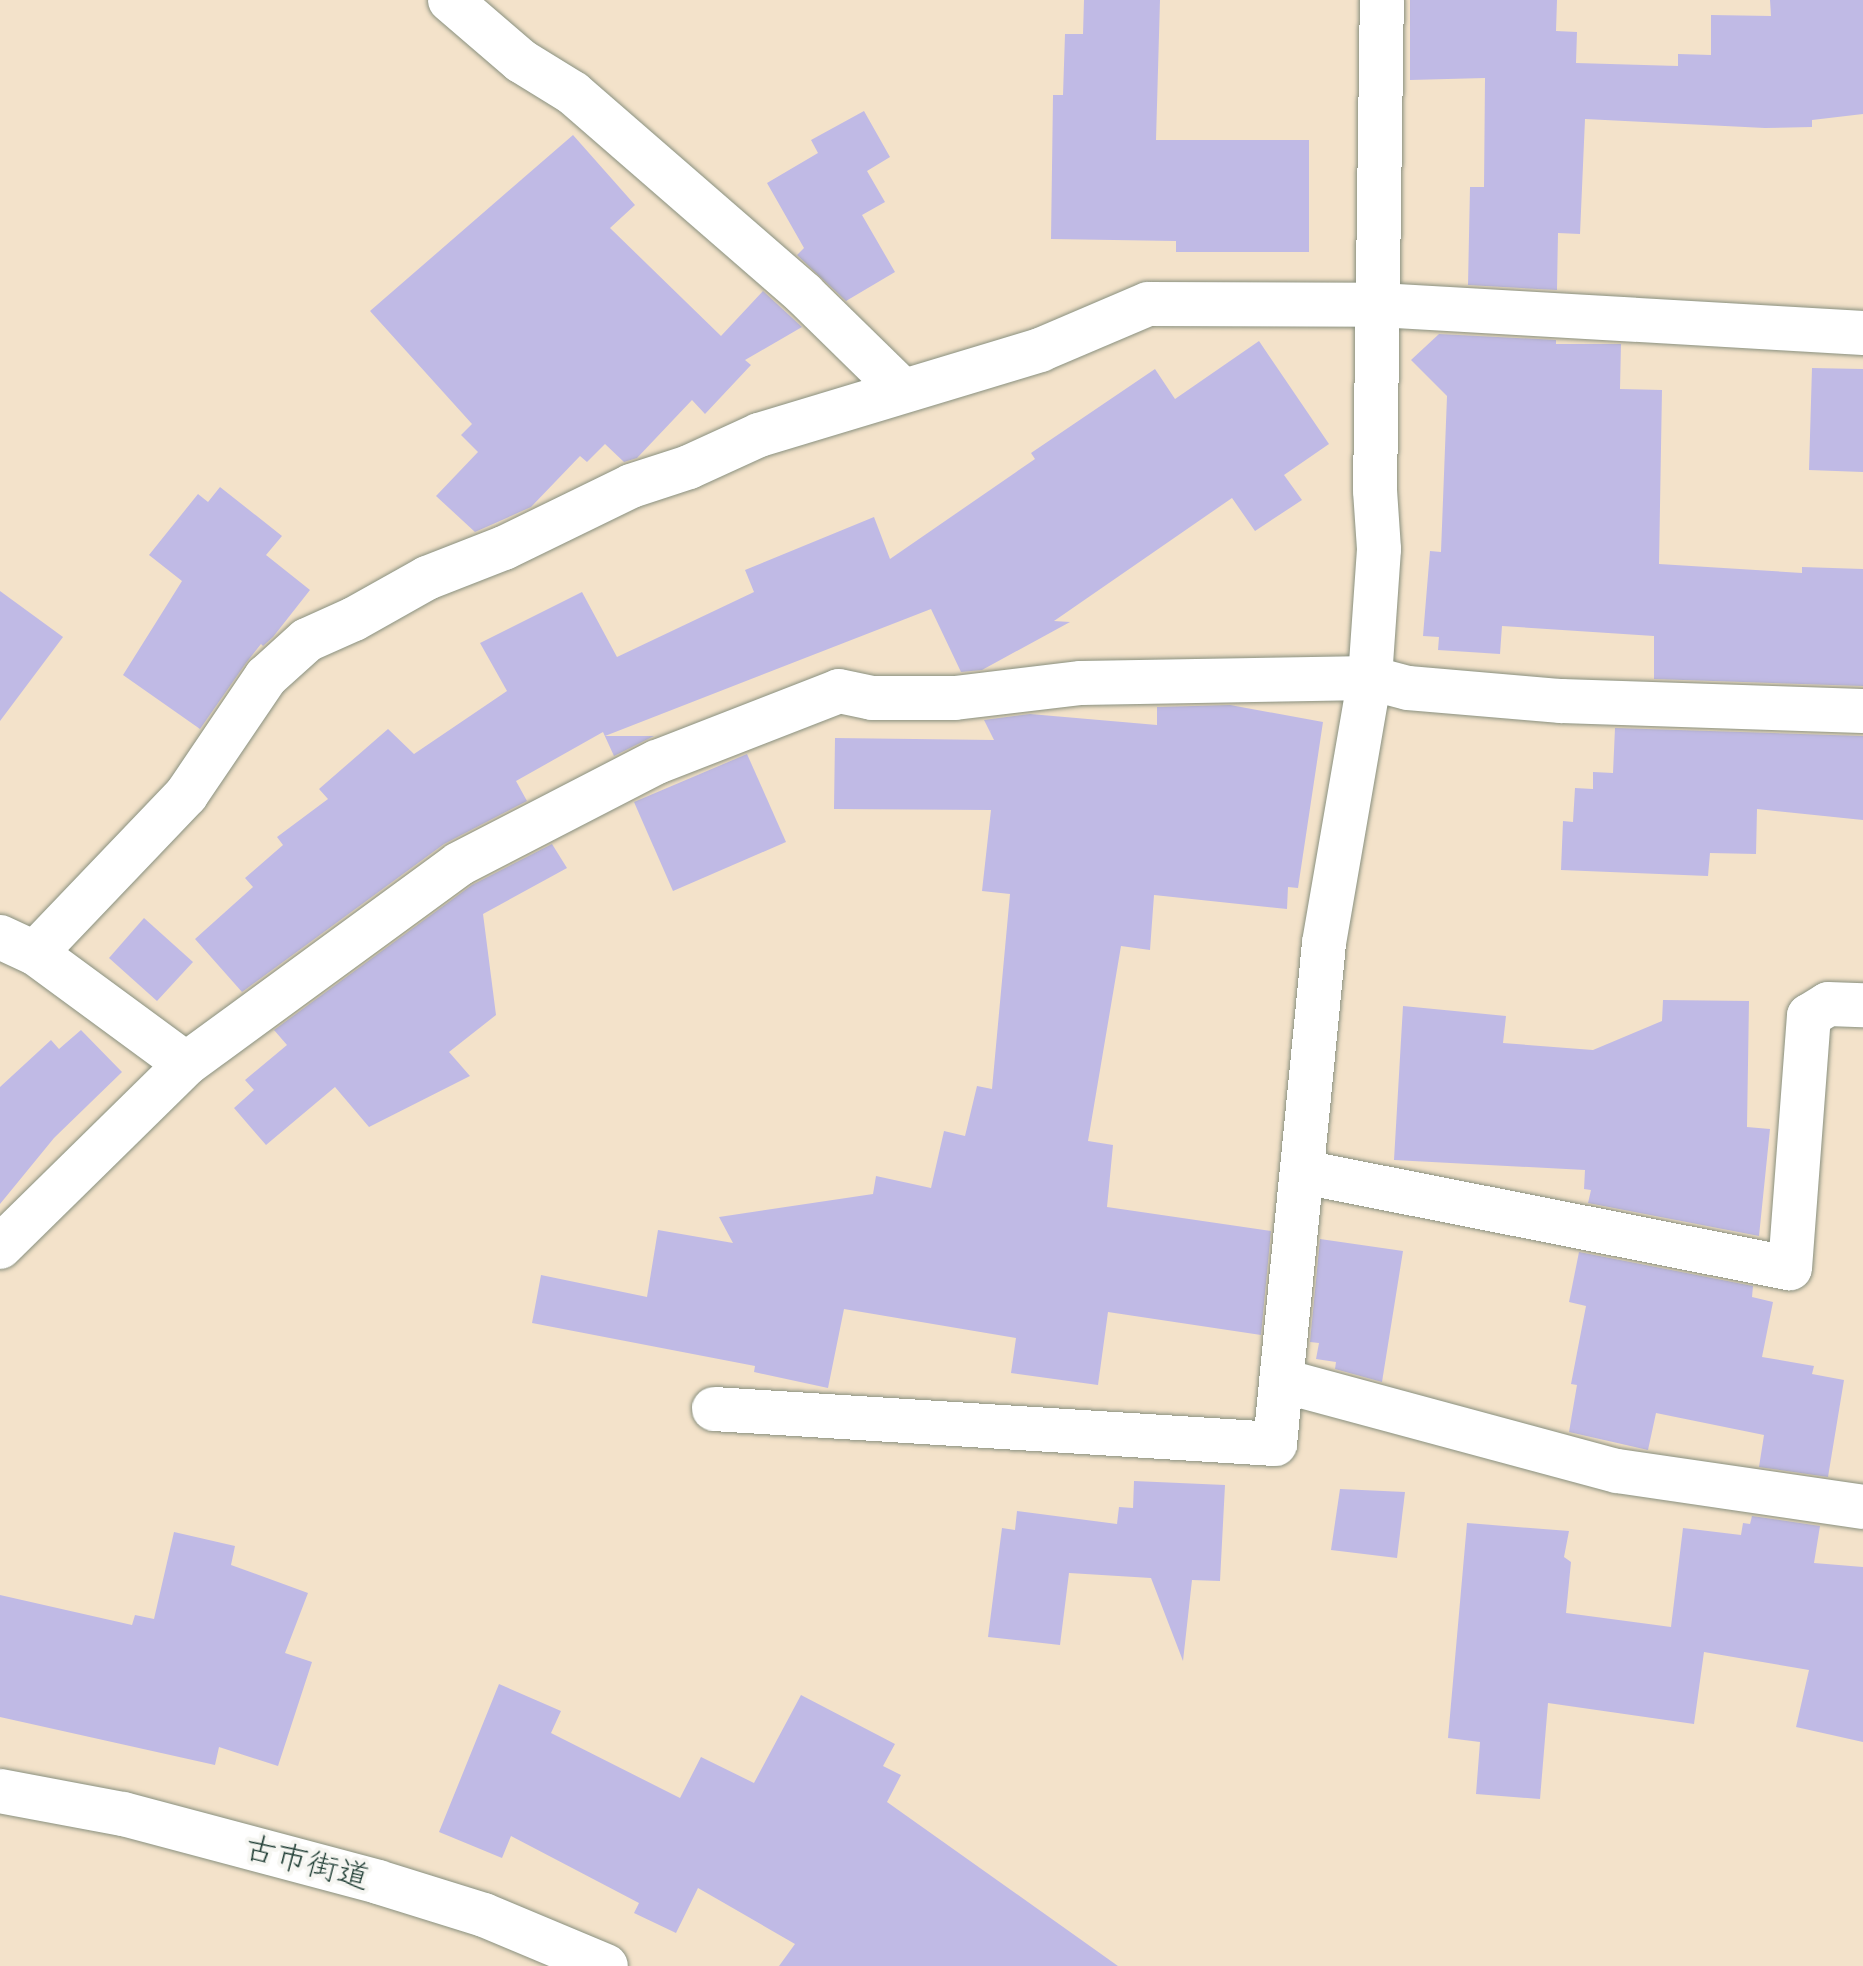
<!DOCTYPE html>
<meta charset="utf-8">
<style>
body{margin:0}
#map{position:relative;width:1863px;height:1966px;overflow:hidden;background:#f3e2ca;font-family:Caveat,"Klee One",sans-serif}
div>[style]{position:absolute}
.building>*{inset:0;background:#c0bae5}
.roads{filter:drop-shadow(0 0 2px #89907f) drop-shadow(0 0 2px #89907f)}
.street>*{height:44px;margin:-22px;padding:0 22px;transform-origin:22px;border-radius:22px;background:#fff}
span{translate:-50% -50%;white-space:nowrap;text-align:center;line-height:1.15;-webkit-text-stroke:8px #f6f6f2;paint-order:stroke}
.street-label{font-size:32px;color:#1f3d34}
</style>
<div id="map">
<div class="building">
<i style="clip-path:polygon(1084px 0,1160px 0,1156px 140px,1309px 140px,1309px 252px,1176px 252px,1176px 241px,1051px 239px,1053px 95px,1063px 95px,1065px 34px,1083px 34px)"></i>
<i style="clip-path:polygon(1410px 0,1557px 0,1556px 31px,1577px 32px,1576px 63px,1678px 66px,1678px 54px,1711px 55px,1711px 15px,1771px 16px,1770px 0,1863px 0,1863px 114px,1812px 120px,1812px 127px,1765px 128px,1585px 119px,1580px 234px,1558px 233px,1557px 290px,1468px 285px,1470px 187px,1484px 187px,1485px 78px,1410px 80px)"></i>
<i style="clip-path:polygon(864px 111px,890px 157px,867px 171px,885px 202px,862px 215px,895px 272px,846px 301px,797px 255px,804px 248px,767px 183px,818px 153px,811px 140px)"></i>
<i style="clip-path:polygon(573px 135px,635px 205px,610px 228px,721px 336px,763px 291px,802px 327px,745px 360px,751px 365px,705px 414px,692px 400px,637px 458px,624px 462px,605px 444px,587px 462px,580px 456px,531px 507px,475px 532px,436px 496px,478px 452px,461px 435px,472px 424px,370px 311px)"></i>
<i style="clip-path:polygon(1439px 334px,1556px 340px,1556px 344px,1621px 344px,1620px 389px,1662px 390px,1659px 564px,1802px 573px,1802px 567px,1863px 569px,1863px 686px,1654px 679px,1654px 636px,1502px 626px,1500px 654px,1438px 650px,1439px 637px,1423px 636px,1430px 551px,1441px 552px,1447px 396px,1411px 360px)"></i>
<i style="clip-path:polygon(1259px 341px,1329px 444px,1284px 475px,1302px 500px,1255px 531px,1232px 498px,1054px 621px,1070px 622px,982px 670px,961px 672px,931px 609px,605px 736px,654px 736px,614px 756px,603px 732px,516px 781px,527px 801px,444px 844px,242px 992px,195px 939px,253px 887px,245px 878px,283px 845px,277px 837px,328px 799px,319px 789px,388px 729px,414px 754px,507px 691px,480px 643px,582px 592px,617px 657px,754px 592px,745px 570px,874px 517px,890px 559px,1035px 459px,1031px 453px,1155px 369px,1175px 399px)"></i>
<i style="clip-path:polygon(1812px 368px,1863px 369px,1863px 472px,1809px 470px)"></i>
<i style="clip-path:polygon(220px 487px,282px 536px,266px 555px,310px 590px,273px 637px,263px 646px,261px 644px,246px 663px,200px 729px,123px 675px,182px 581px,149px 555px,198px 494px,208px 502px)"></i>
<i style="clip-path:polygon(0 591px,63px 637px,0 721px)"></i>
<i style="clip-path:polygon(1230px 705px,1323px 722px,1298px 888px,1288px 887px,1287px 909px,1154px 895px,1150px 950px,1121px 946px,1088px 1141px,1113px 1145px,1107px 1207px,1271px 1231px,1261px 1335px,1108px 1312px,1098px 1385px,1011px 1373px,1016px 1338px,844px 1309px,828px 1388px,754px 1372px,755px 1366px,532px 1323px,541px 1275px,647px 1297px,658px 1230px,733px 1243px,719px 1217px,873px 1194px,876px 1176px,931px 1188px,944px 1131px,965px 1136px,977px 1086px,992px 1089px,1010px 894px,982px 891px,991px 810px,834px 809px,835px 738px,994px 740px,984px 720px,1030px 714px,1157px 725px,1157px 707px)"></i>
<i style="clip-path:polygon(1615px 728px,1863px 736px,1863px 820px,1757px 809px,1756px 854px,1710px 853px,1708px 876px,1561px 870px,1563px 821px,1573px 822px,1575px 788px,1593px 789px,1593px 772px,1613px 773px)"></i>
<i style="clip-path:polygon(747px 754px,786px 842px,673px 891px,634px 802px)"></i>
<i style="clip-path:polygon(552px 844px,567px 868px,483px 914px,496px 1015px,449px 1052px,470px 1076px,369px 1127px,335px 1087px,266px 1145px,234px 1108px,254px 1090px,245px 1080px,287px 1045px,274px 1030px,472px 885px)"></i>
<i style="clip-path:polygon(144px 918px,193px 962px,157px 1001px,109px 958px)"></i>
<i style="clip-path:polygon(1663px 1000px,1749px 1001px,1747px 1127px,1770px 1129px,1759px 1236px,1588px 1203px,1591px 1190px,1584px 1189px,1585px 1170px,1394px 1160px,1403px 1006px,1506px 1016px,1503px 1043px,1593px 1050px,1662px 1021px)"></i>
<i style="clip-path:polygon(81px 1030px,122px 1072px,54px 1138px,0 1204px,0 1087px,51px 1040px,59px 1049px)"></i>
<i style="clip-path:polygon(1320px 1239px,1403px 1251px,1382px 1382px,1335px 1369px,1336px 1362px,1316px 1359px,1319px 1343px,1310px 1342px)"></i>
<i style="clip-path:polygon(1579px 1252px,1753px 1286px,1752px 1297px,1773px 1302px,1762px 1357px,1814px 1366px,1812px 1374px,1844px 1380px,1828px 1477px,1759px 1467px,1764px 1435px,1656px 1413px,1648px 1450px,1569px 1432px,1577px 1385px,1571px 1384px,1586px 1306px,1569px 1302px)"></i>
<i style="clip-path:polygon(1134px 1481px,1225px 1485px,1220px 1581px,1192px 1580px,1183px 1661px,1151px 1578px,1069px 1573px,1060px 1645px,988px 1637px,1002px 1528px,1015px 1530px,1017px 1511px,1117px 1524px,1119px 1507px,1133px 1508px)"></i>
<i style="clip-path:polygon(1340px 1489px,1405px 1492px,1397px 1558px,1331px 1550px)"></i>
<i style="clip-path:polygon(1752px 1516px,1820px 1526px,1814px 1563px,1863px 1567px,1863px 1742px,1796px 1727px,1809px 1670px,1704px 1652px,1694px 1724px,1548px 1703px,1540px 1799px,1476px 1794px,1480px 1742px,1448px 1738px,1467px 1523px,1569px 1531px,1564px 1557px,1571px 1562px,1566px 1613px,1671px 1627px,1683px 1528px,1741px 1535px,1743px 1523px,1750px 1524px)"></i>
<i style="clip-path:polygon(174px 1532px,235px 1546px,231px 1565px,308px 1593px,285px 1653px,312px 1662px,278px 1766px,219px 1747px,215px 1765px,0 1717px,0 1595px,132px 1625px,135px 1615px,154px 1619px)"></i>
<i style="clip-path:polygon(499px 1684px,561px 1711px,551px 1733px,680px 1798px,701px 1757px,754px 1783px,801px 1695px,895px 1744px,883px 1766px,901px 1775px,887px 1802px,1118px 1966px,779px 1966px,795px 1944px,698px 1888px,676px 1933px,634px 1913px,639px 1903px,511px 1836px,502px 1858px,439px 1832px)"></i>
</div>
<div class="roads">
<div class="street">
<i style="left:450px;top:0;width:94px;rotate:40.7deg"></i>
<i style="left:521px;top:61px;width:61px;rotate:31.6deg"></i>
<i style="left:573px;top:93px;width:306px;rotate:41deg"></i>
<i style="left:804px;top:294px;width:137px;rotate:44.4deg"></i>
<i style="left:0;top:937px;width:38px;rotate:25deg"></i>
<i style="left:35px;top:953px;width:187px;rotate:36.3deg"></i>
<i style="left:186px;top:1064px;width:338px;rotate:-36.2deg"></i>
<i style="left:459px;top:864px;width:223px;rotate:-27.3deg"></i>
<i style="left:657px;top:762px;width:195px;rotate:-21.3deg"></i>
<i style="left:839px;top:691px;width:34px;rotate:12deg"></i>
<i style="left:872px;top:698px;width:83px"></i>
<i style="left:955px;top:698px;width:127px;rotate:-6.8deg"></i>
<i style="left:1081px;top:683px;width:289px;rotate:-1deg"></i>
<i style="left:1370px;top:678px;width:39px;rotate:15deg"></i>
<i style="left:1408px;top:688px;width:154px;rotate:4.9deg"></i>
<i style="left:1561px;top:701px;width:302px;rotate:1.9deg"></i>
<i style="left:35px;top:953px;width:219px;rotate:-46.3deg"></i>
<i style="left:186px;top:795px;width:143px;rotate:-55.9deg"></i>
<i style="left:266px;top:677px;width:55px;rotate:-42.1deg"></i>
<i style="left:307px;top:640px;width:51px;rotate:-24.1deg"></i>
<i style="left:354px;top:619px;width:84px;rotate:-29.3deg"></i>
<i style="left:427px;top:578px;width:83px;rotate:-21.3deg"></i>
<i style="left:504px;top:548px;width:141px;rotate:-26deg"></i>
<i style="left:631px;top:486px;width:61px;rotate:-18.1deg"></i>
<i style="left:689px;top:467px;width:77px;rotate:-24.6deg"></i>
<i style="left:759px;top:435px;width:294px;rotate:-16.8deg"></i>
<i style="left:1040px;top:350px;width:117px;rotate:-23.1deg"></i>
<i style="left:1148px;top:304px;width:231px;rotate:0.2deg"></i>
<i style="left:1379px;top:305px;width:485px;rotate:3.3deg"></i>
<i style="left:1303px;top:1172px;width:496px;rotate:11.2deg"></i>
<i style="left:1790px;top:1268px;width:253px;rotate:-85.7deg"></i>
<i style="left:1809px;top:1016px;width:22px;rotate:-32deg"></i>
<i style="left:1828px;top:1004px;width:35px;rotate:2deg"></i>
<i style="left:0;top:1247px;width:261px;rotate:-44.5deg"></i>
<i style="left:1283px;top:1381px;width:346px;rotate:15.1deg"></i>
<i style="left:1617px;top:1471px;width:249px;rotate:8.3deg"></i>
<i style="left:714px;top:1409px;width:562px;rotate:3.57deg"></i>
<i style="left:1275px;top:1444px;width:503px;rotate:-84.41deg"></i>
<i style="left:1324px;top:943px;width:269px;rotate:-80.2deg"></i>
<i style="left:1370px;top:678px;width:129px;rotate:-86deg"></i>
<i style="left:1379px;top:549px;width:58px;rotate:-93.9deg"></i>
<i style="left:1375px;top:491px;width:491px;rotate:-89.2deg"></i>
<i style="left:0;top:1791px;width:125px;rotate:10.6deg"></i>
<i style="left:123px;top:1814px;width:264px;rotate:14.9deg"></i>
<i style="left:378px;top:1882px;width:111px;rotate:17.3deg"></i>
<i style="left:484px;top:1915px;width:132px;rotate:22.7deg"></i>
</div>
</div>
<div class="street-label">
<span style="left:307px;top:1863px;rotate:15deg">古市街道</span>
</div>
</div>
